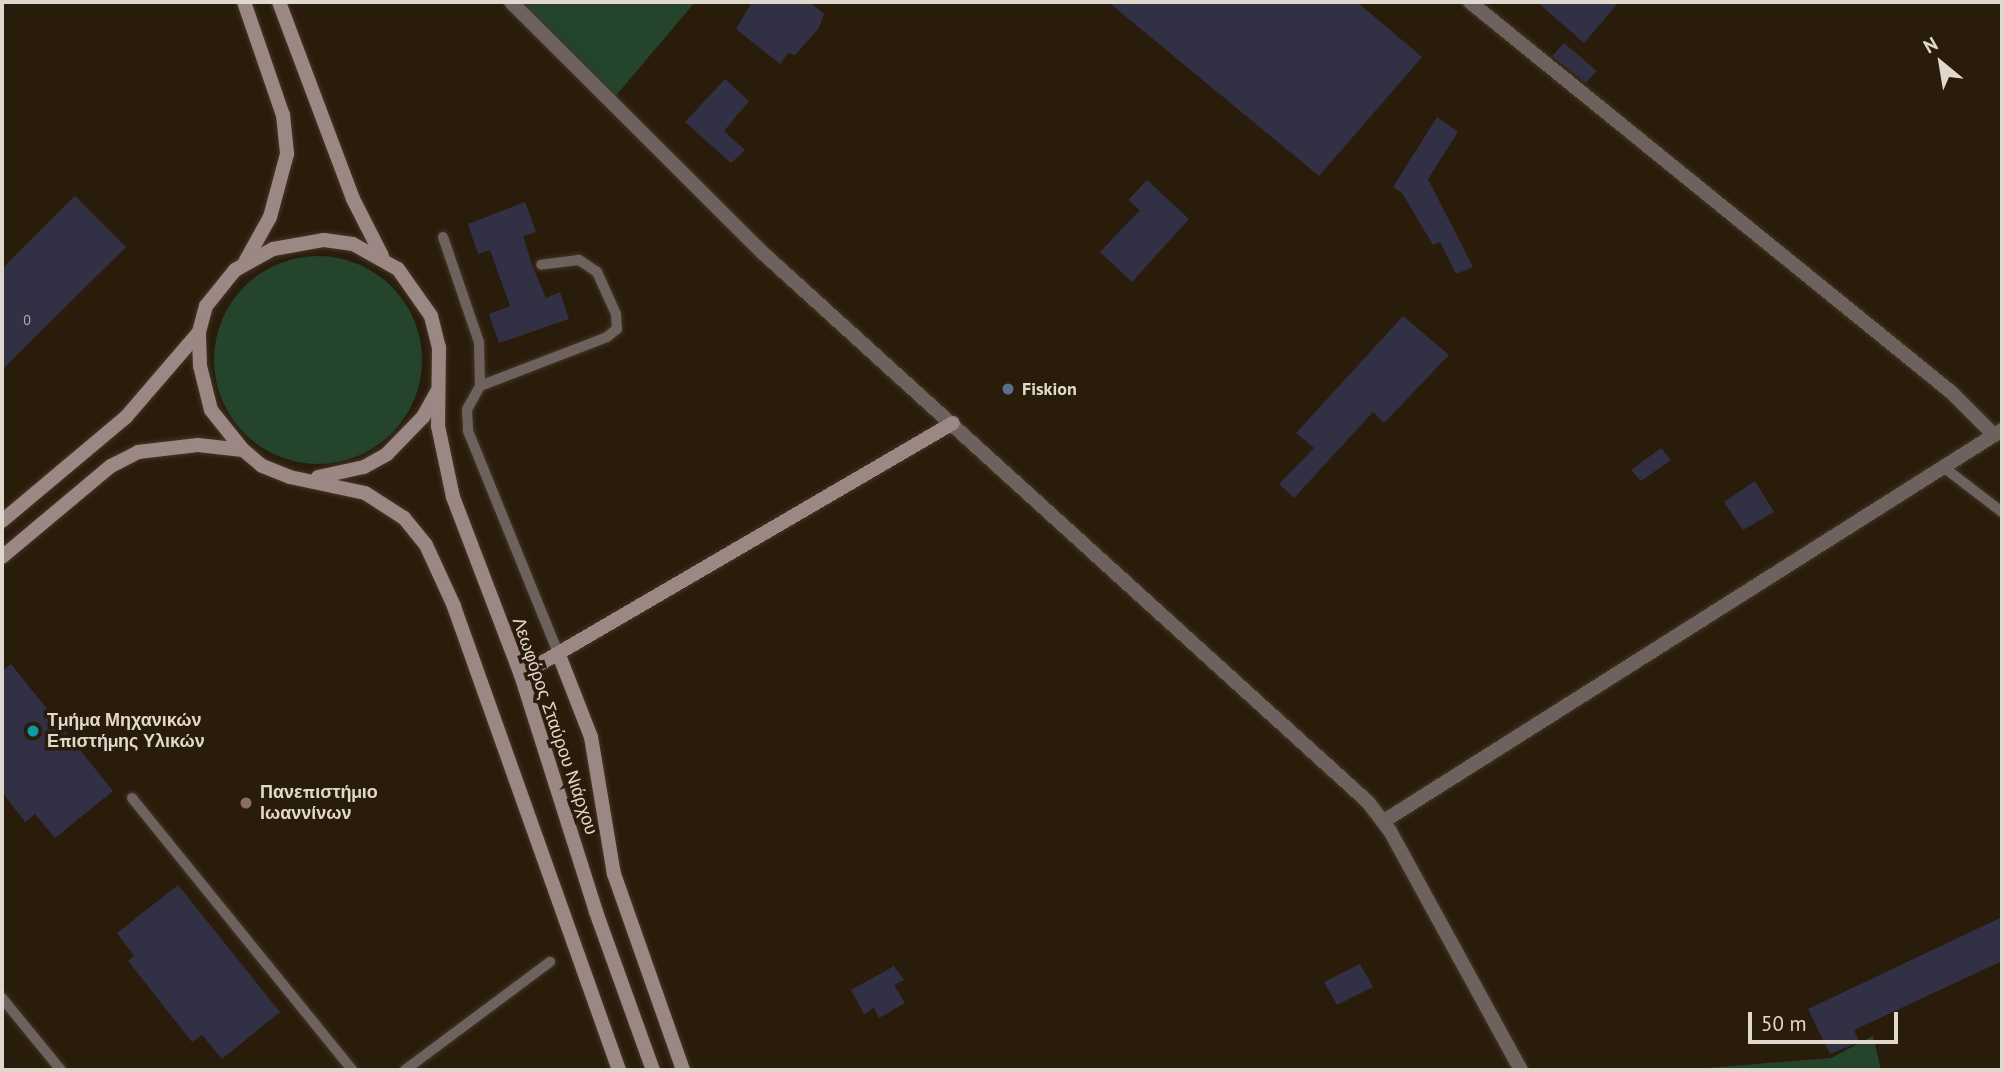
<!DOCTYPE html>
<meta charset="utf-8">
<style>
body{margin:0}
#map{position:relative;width:2004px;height:1072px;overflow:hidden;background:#2a1c0b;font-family:"PT Sans",sans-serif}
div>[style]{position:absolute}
.green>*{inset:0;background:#24442c}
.round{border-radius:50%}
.building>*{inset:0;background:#323044}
.roads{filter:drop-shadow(0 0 2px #443626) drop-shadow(0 0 2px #443626)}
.lane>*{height:10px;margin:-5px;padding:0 5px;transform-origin:5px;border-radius:5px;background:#6e625f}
.street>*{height:14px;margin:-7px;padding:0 7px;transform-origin:7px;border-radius:7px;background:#6e625f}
.secondary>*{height:14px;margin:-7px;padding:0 7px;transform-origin:7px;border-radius:7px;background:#9b8884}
.dots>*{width:19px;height:19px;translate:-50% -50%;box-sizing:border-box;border:4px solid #2a1c0b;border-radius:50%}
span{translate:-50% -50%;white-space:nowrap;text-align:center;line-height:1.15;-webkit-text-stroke:7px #2a1c0b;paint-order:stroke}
.number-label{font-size:14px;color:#b5aeab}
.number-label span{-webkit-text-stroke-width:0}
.poi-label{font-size:18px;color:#e1d8cd;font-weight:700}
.left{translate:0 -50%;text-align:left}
.street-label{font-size:18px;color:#e1d8cd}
.frame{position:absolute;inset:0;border:4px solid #e1d8cd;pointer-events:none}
.north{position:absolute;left:1906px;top:28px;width:70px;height:70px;-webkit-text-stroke:5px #2a1c0b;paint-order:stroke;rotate:330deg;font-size:19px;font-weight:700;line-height:28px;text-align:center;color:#e1d8cd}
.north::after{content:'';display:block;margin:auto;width:24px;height:32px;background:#e1d8cd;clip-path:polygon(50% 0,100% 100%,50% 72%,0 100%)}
.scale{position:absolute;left:1748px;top:1012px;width:150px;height:32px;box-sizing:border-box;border:4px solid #e1d8cd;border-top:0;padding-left:9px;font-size:21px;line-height:24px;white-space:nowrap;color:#e1d8cd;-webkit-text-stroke:5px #2a1c0b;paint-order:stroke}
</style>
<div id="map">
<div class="green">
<i style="clip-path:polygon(521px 2px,695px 2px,614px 98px)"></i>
<i class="round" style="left:214px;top:256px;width:208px;height:208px"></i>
<i style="clip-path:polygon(1873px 1036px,1881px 1070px,1682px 1070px,1831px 1058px)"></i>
</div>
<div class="building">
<i style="clip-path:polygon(752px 2px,810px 2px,824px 14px,819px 28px,795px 55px,788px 53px,780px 64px,736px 29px)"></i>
<i style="clip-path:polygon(1108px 2px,1357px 2px,1422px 57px,1319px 176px)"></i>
<i style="clip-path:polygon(1537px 2px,1619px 2px,1584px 43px)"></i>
<i style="clip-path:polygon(1564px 43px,1597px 71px,1586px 83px,1552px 56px)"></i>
<i style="clip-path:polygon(725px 79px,749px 101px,724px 131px,745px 150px,731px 163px,685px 122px)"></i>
<i style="clip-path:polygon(1437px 117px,1458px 132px,1428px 179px,1473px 267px,1456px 274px,1440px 242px,1433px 245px,1402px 193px,1393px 187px)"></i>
<i style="clip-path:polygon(1147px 180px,1189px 219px,1132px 282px,1100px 252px,1140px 210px,1128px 200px)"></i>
<i style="clip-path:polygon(75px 196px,126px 247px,2px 370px,2px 269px)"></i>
<i style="clip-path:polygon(525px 202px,536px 232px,523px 236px,533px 267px,546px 298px,560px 292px,569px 319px,499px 343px,489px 314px,510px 306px,490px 250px,478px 254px,468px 224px)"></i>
<i style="clip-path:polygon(1403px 316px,1449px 355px,1384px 423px,1373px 412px,1294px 498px,1279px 484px,1314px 448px,1296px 433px)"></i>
<i style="clip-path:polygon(1661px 448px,1671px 460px,1641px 481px,1631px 470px)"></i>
<i style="clip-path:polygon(1755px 481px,1774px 512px,1743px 530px,1724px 502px)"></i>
<i style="clip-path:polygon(11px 664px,113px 791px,55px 838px,35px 814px,25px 822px,2px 792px,2px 671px)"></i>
<i style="clip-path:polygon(178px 885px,280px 1012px,222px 1059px,202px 1035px,192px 1042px,128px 961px,134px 956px,117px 933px)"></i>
<i style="clip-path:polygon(2002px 917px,2002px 961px,1854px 1030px,1859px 1042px,1830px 1054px,1808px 1009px)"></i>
<i style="clip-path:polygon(1360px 964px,1373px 987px,1337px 1005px,1324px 982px)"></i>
<i style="clip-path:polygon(894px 966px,904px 980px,894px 985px,905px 1003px,879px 1018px,874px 1008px,864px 1014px,851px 990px)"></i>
</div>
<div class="roads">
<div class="lane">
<i style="left:443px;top:237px;width:111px;rotate:71.1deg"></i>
<i style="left:479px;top:342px;width:44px;rotate:88.7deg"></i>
<i style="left:480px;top:386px;width:26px;rotate:119deg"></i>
<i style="left:467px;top:409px;width:22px;rotate:87deg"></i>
<i style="left:468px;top:431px;width:242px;rotate:67.9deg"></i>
<i style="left:480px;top:386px;width:136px;rotate:-21.1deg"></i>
<i style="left:607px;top:337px;width:13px;rotate:-39deg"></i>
<i style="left:617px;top:329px;width:15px;rotate:-94deg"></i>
<i style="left:616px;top:314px;width:46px;rotate:-114.3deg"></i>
<i style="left:597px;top:272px;width:22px;rotate:-146deg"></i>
<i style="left:579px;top:260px;width:38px;rotate:173deg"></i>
<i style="left:1942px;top:466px;width:76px;rotate:37.5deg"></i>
<i style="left:132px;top:798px;width:350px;rotate:51deg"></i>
<i style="left:2px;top:998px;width:93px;rotate:50.7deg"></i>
<i style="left:405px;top:1070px;width:181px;rotate:-36.7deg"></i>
</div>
<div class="street">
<i style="left:511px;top:2px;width:357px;rotate:44.9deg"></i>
<i style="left:764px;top:254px;width:816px;rotate:42.22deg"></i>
<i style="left:1368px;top:802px;width:36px;rotate:53deg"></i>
<i style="left:1390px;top:831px;width:273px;rotate:61.3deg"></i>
<i style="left:1470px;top:2px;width:619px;rotate:39.04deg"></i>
<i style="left:1951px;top:392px;width:61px;rotate:45deg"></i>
<i style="left:1384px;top:821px;width:731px;rotate:-32.32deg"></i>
</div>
<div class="secondary">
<i style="left:244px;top:2px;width:120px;rotate:71deg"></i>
<i style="left:283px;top:115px;width:39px;rotate:84deg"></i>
<i style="left:287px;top:154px;width:65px;rotate:105.1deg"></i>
<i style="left:270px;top:217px;width:51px;rotate:119.1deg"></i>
<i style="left:279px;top:2px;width:210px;rotate:69.4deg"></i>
<i style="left:353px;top:199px;width:64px;rotate:63deg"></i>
<i style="left:318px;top:477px;width:47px;rotate:-12.3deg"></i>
<i style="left:364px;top:467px;width:26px;rotate:-29deg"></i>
<i style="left:387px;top:454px;width:52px;rotate:-45.8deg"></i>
<i style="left:423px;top:417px;width:29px;rotate:-61deg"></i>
<i style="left:2px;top:521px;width:162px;rotate:-40deg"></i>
<i style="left:126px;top:417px;width:112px;rotate:-49.3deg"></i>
<i style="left:2px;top:557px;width:142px;rotate:-39.9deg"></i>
<i style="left:111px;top:466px;width:30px;rotate:-27deg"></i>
<i style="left:138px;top:452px;width:60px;rotate:-6.7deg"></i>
<i style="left:198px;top:445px;width:45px;rotate:6.3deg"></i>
<i style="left:559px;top:655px;width:88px;rotate:68.7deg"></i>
<i style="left:591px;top:737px;width:139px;rotate:80.5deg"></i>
<i style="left:614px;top:874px;width:208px;rotate:70.6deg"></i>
<i style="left:521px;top:675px;width:500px;rotate:-30.26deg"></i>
<i style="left:619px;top:1070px;width:492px;rotate:-109.6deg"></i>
<i style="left:454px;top:606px;width:67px;rotate:-114.7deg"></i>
<i style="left:426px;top:545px;width:35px;rotate:-129deg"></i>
<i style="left:404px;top:518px;width:46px;rotate:-147.3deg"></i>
<i style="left:365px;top:493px;width:77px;rotate:-168deg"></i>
<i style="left:290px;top:477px;width:31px;rotate:-158deg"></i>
<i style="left:261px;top:465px;width:23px;rotate:-140deg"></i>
<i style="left:243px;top:450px;width:51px;rotate:-128.7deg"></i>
<i style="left:211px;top:410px;width:45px;rotate:-104deg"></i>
<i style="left:200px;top:366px;width:34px;rotate:-92deg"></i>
<i style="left:199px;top:332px;width:27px;rotate:-75deg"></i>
<i style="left:206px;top:306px;width:46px;rotate:-51.1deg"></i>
<i style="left:235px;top:270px;width:43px;rotate:-28.9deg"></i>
<i style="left:273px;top:249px;width:52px;rotate:-10deg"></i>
<i style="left:324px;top:240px;width:29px;rotate:8deg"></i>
<i style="left:353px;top:244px;width:51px;rotate:29.1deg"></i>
<i style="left:398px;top:269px;width:57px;rotate:54.9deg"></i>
<i style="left:431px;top:316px;width:32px;rotate:76deg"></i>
<i style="left:439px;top:347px;width:79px;rotate:90.7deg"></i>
<i style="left:438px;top:426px;width:73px;rotate:78.1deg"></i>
<i style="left:453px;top:497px;width:191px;rotate:69.1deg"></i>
<i style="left:521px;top:675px;width:249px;rotate:72.4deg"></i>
<i style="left:596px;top:912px;width:168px;rotate:70.2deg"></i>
</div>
</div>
<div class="dots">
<i style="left:1008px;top:389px;background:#5c6f8a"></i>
<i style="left:33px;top:731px;background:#0f9aa8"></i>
<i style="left:246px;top:803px;background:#8d6e63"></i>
</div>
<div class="number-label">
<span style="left:27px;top:320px">0</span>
</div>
<div class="poi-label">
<span class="left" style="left:1022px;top:389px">Fiskion</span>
<span class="left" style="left:47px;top:731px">Τμήμα Μηχανικών<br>Επιστήμης Υλικών</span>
<span class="left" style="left:260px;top:803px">Πανεπιστήμιο<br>Ιωαννίνων</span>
</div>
<div class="street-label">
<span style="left:555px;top:726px;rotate:71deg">Λεωφόρος Σταύρου Νιάρχου</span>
</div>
<div class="frame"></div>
<div class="north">N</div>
<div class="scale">50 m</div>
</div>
